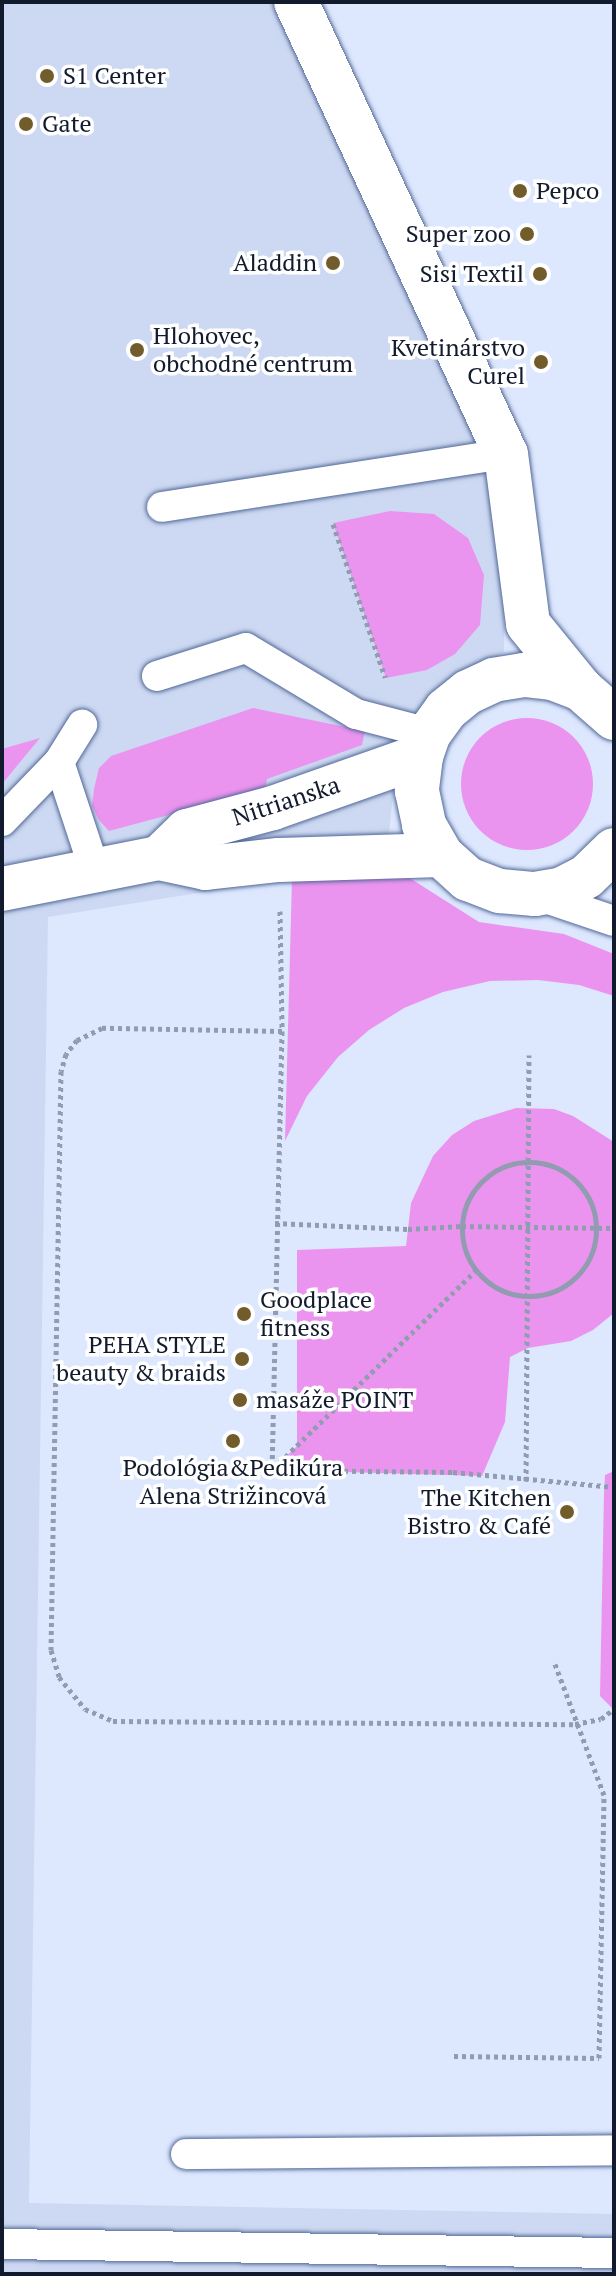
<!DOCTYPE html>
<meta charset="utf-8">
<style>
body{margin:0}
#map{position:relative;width:616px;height:2276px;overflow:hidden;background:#dde8fe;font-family:"PT Serif",serif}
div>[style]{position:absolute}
.built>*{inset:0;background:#cdd9f2}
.green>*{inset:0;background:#eb94ef}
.round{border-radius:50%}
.path>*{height:5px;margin-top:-2.5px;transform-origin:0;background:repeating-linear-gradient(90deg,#929cb1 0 4px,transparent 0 8px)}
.path>.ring{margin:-2.5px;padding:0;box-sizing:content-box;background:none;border:5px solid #929cb1;border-radius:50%}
.roads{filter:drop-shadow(0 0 2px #516797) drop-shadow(0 0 2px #516797)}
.service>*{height:30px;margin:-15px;padding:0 15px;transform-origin:15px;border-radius:15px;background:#fff}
.minor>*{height:44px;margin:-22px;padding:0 22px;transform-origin:22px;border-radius:22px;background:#fff}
.secondary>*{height:44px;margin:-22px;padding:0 22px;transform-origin:22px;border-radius:22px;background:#fff}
.dots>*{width:22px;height:22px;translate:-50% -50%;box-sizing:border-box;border:4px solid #fff;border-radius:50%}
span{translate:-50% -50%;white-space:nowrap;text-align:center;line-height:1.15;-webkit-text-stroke:7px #fff;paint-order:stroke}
.poi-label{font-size:24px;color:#121b2e}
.left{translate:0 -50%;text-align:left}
.right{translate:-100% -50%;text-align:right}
.street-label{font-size:24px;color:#121b2e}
.frame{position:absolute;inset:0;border:4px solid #121b2e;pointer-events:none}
</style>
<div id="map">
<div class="built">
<i style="clip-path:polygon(2px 2px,296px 2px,506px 454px,504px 652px,417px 718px,393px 794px,386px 863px,48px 917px,29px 2203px,614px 2214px,614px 2274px,2px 2274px)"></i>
</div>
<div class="green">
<i style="clip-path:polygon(390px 511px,434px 514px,468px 538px,484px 575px,480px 625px,455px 654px,427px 670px,386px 678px,333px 523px)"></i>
<i style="clip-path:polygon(253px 708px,365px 731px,362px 745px,267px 779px,265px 789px,109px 831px,99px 820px,92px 806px,94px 789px,99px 768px,111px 756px)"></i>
<i class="round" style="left:461px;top:718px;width:132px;height:132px"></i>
<i style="clip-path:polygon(40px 738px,2px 784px,2px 749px)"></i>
<i style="clip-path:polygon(386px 863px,479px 922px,564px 934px,614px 954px,614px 996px,579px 985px,538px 980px,490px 981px,443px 992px,404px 1008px,369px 1030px,338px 1057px,307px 1096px,285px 1141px,292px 878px)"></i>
<i style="clip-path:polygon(516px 1108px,554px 1109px,573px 1116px,614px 1142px,614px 1313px,593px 1330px,571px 1341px,528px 1348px,510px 1357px,505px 1422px,482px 1476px,272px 1470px,297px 1446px,297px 1250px,406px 1246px,411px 1203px,433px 1156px,452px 1135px,474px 1121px)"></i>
<i style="clip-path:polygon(614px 1471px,614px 1710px,600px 1696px,604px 1493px,605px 1475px)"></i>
</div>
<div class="path">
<i style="left:333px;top:524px;width:162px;rotate:71.2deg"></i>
<i style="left:280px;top:911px;width:120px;rotate:89deg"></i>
<i style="left:282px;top:1031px;width:439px;rotate:91.3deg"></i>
<i style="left:272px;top:1470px;width:181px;rotate:0.6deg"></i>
<i style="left:453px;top:1472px;width:162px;rotate:5.3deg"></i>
<i style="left:282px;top:1031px;width:180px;rotate:-179deg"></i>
<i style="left:102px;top:1028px;width:28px;rotate:154deg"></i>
<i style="left:77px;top:1040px;width:18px;rotate:128deg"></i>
<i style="left:66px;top:1054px;width:18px;rotate:106deg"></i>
<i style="left:61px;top:1071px;width:579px;rotate:90.99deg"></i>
<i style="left:51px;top:1650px;width:28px;rotate:73deg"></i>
<i style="left:59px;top:1677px;width:41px;rotate:50.9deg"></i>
<i style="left:85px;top:1709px;width:30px;rotate:23deg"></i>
<i style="left:113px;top:1721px;width:462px;rotate:0.4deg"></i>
<i style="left:575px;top:1724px;width:26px;rotate:-11deg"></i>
<i style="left:601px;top:1719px;width:16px;rotate:-38deg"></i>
<i class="ring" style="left:462px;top:1162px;width:129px;height:129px"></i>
<i style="left:275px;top:1223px;width:133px;rotate:2.6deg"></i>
<i style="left:408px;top:1229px;width:54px;rotate:-3.2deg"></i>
<i style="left:462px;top:1226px;width:152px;rotate:0.8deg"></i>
<i style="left:274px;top:1468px;width:283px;rotate:-44.4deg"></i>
<i style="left:526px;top:1481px;width:426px;rotate:-89.6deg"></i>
<i style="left:454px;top:2056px;width:145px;rotate:0.8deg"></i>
<i style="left:599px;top:2058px;width:263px;rotate:-88.9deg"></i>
<i style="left:604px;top:1795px;width:140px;rotate:-110.5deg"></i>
</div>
<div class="roads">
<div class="service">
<i style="left:162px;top:507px;width:348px;rotate:-8.8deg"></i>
<i style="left:157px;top:676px;width:93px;rotate:-17.5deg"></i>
<i style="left:246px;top:648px;width:128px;rotate:31deg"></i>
<i style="left:356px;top:714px;width:75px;rotate:14.6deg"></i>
<i style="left:59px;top:762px;width:115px;rotate:71.7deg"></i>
<i style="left:2px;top:821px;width:82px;rotate:-46deg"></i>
<i style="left:59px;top:762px;width:44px;rotate:-58.1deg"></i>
<i style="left:537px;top:895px;width:81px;rotate:18.7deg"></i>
<i style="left:186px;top:2154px;width:428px;rotate:-0.5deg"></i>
<i style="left:2px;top:2244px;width:612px;rotate:0.84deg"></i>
</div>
<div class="minor">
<i style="left:296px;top:2px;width:498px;rotate:65.1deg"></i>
<i style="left:506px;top:454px;width:171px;rotate:82.6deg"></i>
<i style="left:528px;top:624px;width:84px;rotate:50.8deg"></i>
</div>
<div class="secondary">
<i style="left:614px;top:718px;width:44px;rotate:-138.7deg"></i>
<i style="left:581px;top:689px;width:30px;rotate:-159deg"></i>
<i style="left:553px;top:678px;width:29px;rotate:-174deg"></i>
<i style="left:524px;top:675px;width:30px;rotate:171deg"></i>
<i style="left:494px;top:680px;width:29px;rotate:155deg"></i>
<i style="left:468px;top:692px;width:28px;rotate:141deg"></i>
<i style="left:446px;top:710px;width:29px;rotate:126deg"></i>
<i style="left:429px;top:733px;width:24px;rotate:109deg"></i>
<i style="left:421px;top:756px;width:35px;rotate:97deg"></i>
<i style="left:417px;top:791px;width:35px;rotate:78deg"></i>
<i style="left:424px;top:825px;width:34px;rotate:60deg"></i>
<i style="left:441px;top:855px;width:36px;rotate:42deg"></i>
<i style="left:468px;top:879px;width:34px;rotate:21deg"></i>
<i style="left:500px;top:891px;width:35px;rotate:5deg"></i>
<i style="left:535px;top:894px;width:27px;rotate:-10deg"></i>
<i style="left:562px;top:889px;width:27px;rotate:-27deg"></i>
<i style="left:586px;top:877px;width:39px;rotate:-44deg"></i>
<i style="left:159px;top:858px;width:39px;rotate:-44deg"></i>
<i style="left:187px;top:831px;width:89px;rotate:-15deg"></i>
<i style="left:273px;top:808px;width:157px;rotate:-19.4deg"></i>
<i style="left:2px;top:889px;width:160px;rotate:-11.2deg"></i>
<i style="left:159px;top:858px;width:48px;rotate:12deg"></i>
<i style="left:206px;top:868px;width:73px;rotate:-6.3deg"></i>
<i style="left:279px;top:860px;width:162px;rotate:-1.8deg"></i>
</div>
</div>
<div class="dots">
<i style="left:47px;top:76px;background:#725c2c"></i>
<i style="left:26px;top:124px;background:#725c2c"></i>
<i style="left:520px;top:191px;background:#725c2c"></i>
<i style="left:527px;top:234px;background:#725c2c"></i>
<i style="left:333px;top:263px;background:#725c2c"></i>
<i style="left:540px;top:274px;background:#725c2c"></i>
<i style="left:137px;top:350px;background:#725c2c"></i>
<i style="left:541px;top:362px;background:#725c2c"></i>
<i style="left:244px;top:1314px;background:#725c2c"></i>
<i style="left:242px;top:1359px;background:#725c2c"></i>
<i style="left:240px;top:1400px;background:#725c2c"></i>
<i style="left:233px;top:1441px;background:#725c2c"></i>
<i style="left:567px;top:1512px;background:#725c2c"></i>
</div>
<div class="poi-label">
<span class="left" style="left:63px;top:76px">S1 Center</span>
<span class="left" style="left:42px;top:124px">Gate</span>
<span class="left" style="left:536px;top:191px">Pepco</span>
<span class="right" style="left:511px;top:234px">Super zoo</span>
<span class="right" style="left:317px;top:263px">Aladdin</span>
<span class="right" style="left:524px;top:274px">Sisi Textil</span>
<span class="left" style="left:153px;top:350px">Hlohovec,<br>obchodné centrum</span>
<span class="right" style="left:525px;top:362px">Kvetinárstvo<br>Curel</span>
<span class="left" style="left:260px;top:1314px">Goodplace<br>fitness</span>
<span class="right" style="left:226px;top:1359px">PEHA STYLE<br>beauty &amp; braids</span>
<span class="left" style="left:256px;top:1400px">masáže POINT</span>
<span style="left:233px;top:1482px">Podológia&amp;Pedikúra<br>Alena Strižincová</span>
<span class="right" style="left:551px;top:1512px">The Kitchen<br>Bistro &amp; Café</span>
</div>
<div class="street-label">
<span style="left:286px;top:801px;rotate:-18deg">Nitrianska</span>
</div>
<div class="frame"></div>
</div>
